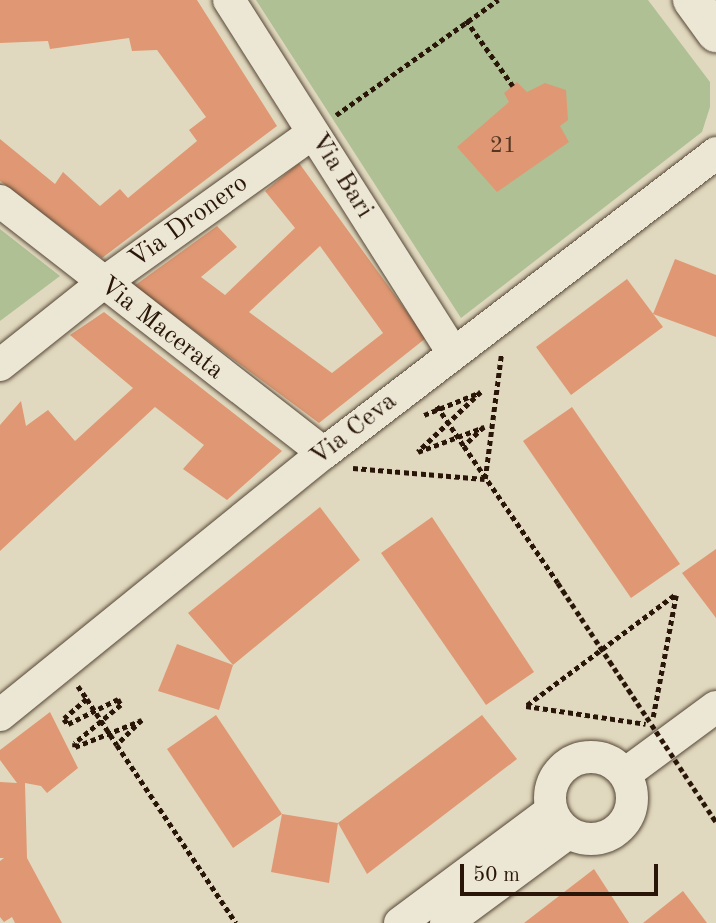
<!DOCTYPE html>
<style>
body{margin:0}
#map{position:relative;width:716px;height:923px;overflow:hidden;background:#e1d9bf;font-family:"Old Standard TT",serif}
div>[style]{position:absolute}
.green>*{inset:0;background:#afc095}
.building>*{inset:0;background:#df9873}
.path>*{height:4.5px;margin-top:-2.25px;transform-origin:0;background:repeating-linear-gradient(90deg,#291608 0 5px,transparent 0 8.5px)}
.roads{filter:drop-shadow(0 0 2px #574736) drop-shadow(0 0 2px #574736)}
.street>*{height:32px;margin:-16px;padding:0 16px;transform-origin:16px;border-radius:16px;background:#ece6d5}
.street>.ring{margin:-16px;padding:0;box-sizing:content-box;background:none;border:32px solid #ece6d5;border-radius:50%}
.secondary>*{height:38px;margin:-19px;padding:0 19px;transform-origin:19px;border-radius:19px;background:#ece6d5}
.path-bridge>*{height:4.5px;margin-top:-2.25px;transform-origin:0;background:repeating-linear-gradient(90deg,#291608 0 5px,transparent 0 8.5px)}
span{translate:-50% -50%;white-space:nowrap;text-align:center;line-height:1.15;-webkit-text-stroke:5px #ece6d5;paint-order:stroke}
.number-label{font-size:23px;color:#563623}
.number-label span{-webkit-text-stroke-width:0}
.street-label{font-size:26px;color:#291608}
.scale{position:absolute;left:460px;top:864px;width:198px;height:32px;box-sizing:border-box;border:4px solid #291608;border-top:0;padding-left:9px;font-size:21px;line-height:24px;white-space:nowrap;color:#291608;-webkit-text-stroke:5px #ece6d5;paint-order:stroke}
</style>
<div id="map">
<div class="green">
<i style="clip-path:polygon(256px 0,648px 0,710px 82px,710px 107px,702px 132px,461px 318px)"></i>
<i style="clip-path:polygon(0 229px,60px 276px,0 321px)"></i>
</div>
<div class="building">
<i style="clip-path:polygon(0 0,197px 0,277px 126px,102px 258px,0 181px,0 139px,55px 184px,63px 172px,100px 206px,120px 189px,128px 198px,197px 141px,189px 130px,206px 117px,157px 50px,132px 51px,129px 38px,50px 49px,48px 41px,0 43px)"></i>
<i style="clip-path:polygon(517px 82px,527px 92px,545px 83px,566px 90px,568px 120px,560px 126px,569px 142px,497px 192px,457px 147px,509px 102px,504px 93px)"></i>
<i style="clip-path:polygon(evenodd,299px 163px,426px 338px,319px 423px,134px 286px,217px 226px,237px 247px,201px 277px,225px 295px,295px 228px,265px 191px,299px 163px,320px 246px,383px 333px,332px 373px,249px 312px,320px 246px)"></i>
<i style="clip-path:polygon(675px 259px,716px 275px,716px 337px,653px 314px)"></i>
<i style="clip-path:polygon(627px 279px,663px 327px,571px 395px,536px 347px)"></i>
<i style="clip-path:polygon(104px 312px,282px 451px,227px 500px,183px 469px,204px 445px,155px 407px,0 551px,0 425px,21px 401px,26px 426px,48px 410px,75px 441px,133px 388px,70px 335px)"></i>
<i style="clip-path:polygon(572px 407px,680px 564px,631px 598px,523px 441px)"></i>
<i style="clip-path:polygon(320px 507px,360px 560px,233px 665px,188px 613px)"></i>
<i style="clip-path:polygon(432px 517px,534px 672px,486px 705px,381px 553px)"></i>
<i style="clip-path:polygon(716px 549px,716px 618px,682px 573px)"></i>
<i style="clip-path:polygon(177px 644px,233px 665px,219px 710px,158px 691px)"></i>
<i style="clip-path:polygon(50px 712px,78px 768px,47px 793px,41px 786px,25px 783px,27px 858px,62px 923px,15px 923px,12px 917px,4px 922px,0 917px,0 861px,4px 858px,0 858px,0 782px,17px 783px,0 760px,0 750px)"></i>
<i style="clip-path:polygon(216px 715px,282px 814px,233px 848px,167px 749px)"></i>
<i style="clip-path:polygon(482px 715px,517px 759px,367px 874px,338px 823px)"></i>
<i style="clip-path:polygon(282px 814px,338px 823px,329px 883px,271px 872px)"></i>
<i style="clip-path:polygon(594px 869px,629px 923px,524px 923px)"></i>
<i style="clip-path:polygon(683px 891px,707px 923px,643px 923px)"></i>
</div>
<div class="path">
<i style="left:466px;top:20px;width:81px;rotate:54.5deg"></i>
<i style="left:336px;top:115px;width:199px;rotate:-35.4deg"></i>
<i style="left:437px;top:406px;width:48px;rotate:56deg"></i>
<i style="left:424px;top:415px;width:61px;rotate:-22deg"></i>
<i style="left:481px;top:392px;width:87px;rotate:136.4deg"></i>
<i style="left:418px;top:452px;width:71px;rotate:-20.7deg"></i>
<i style="left:484px;top:427px;width:28px;rotate:136deg"></i>
<i style="left:464px;top:446px;width:166px;rotate:55.5deg"></i>
<i style="left:353px;top:468px;width:132px;rotate:4.8deg"></i>
<i style="left:485px;top:479px;width:125px;rotate:-82.6deg"></i>
<i style="left:78px;top:686px;width:16px;rotate:55deg"></i>
<i style="left:87px;top:699px;width:30px;rotate:139deg"></i>
<i style="left:64px;top:719px;width:6px;rotate:51deg"></i>
<i style="left:68px;top:724px;width:56px;rotate:-26.6deg"></i>
<i style="left:118px;top:699px;width:7px;rotate:63deg"></i>
<i style="left:121px;top:705px;width:60px;rotate:140.4deg"></i>
<i style="left:75px;top:743px;width:4px;rotate:90deg"></i>
<i style="left:75px;top:747px;width:72px;rotate:-21.9deg"></i>
<i style="left:142px;top:720px;width:35px;rotate:135deg"></i>
<i style="left:117px;top:745px;width:214px;rotate:56.2deg"></i>
<i style="left:87px;top:699px;width:55px;rotate:56.9deg"></i>
<i style="left:527px;top:705px;width:186px;rotate:-36.7deg"></i>
<i style="left:526px;top:706px;width:121px;rotate:8.5deg"></i>
<i style="left:653px;top:717px;width:124px;rotate:-79.3deg"></i>
</div>
<div class="roads">
<div class="street">
<i style="left:229px;top:0;width:418px;rotate:57.6deg"></i>
<i style="left:0;top:201px;width:410px;rotate:37.9deg"></i>
<i style="left:0;top:365px;width:130px;rotate:-38.5deg"></i>
<i style="left:102px;top:284px;width:259px;rotate:-35.6deg"></i>
<i style="left:0;top:715px;width:417px;rotate:-39deg"></i>
<i style="left:324px;top:453px;width:494px;rotate:-37.4deg"></i>
<i class="ring" style="left:550px;top:757px;width:50px;height:50px"></i>
<i style="left:625px;top:774px;width:113px;rotate:-36.4deg"></i>
<i style="left:400px;top:923px;width:188px;rotate:-36.6deg"></i>
<i style="left:446px;top:923px;width:152px;rotate:-36.4deg"></i>
</div>
<div class="secondary">
<i style="left:692px;top:0;width:41px;rotate:54deg"></i>
</div>
</div>
<div class="path-bridge">
<i style="left:558px;top:583px;width:287px;rotate:56.5deg"></i>
</div>
<div class="number-label">
<span style="left:503px;top:146px">21</span>
</div>
<div class="street-label">
<span style="left:341px;top:176px;rotate:58deg">Via Bari</span>
<span style="left:189px;top:222px;rotate:-36deg">Via Dronero</span>
<span style="left:161px;top:329px;rotate:38deg">Via Macerata</span>
<span style="left:354px;top:430px;rotate:-38deg">Via Ceva</span>
</div>
<div class="scale">50 m</div>
</div>
